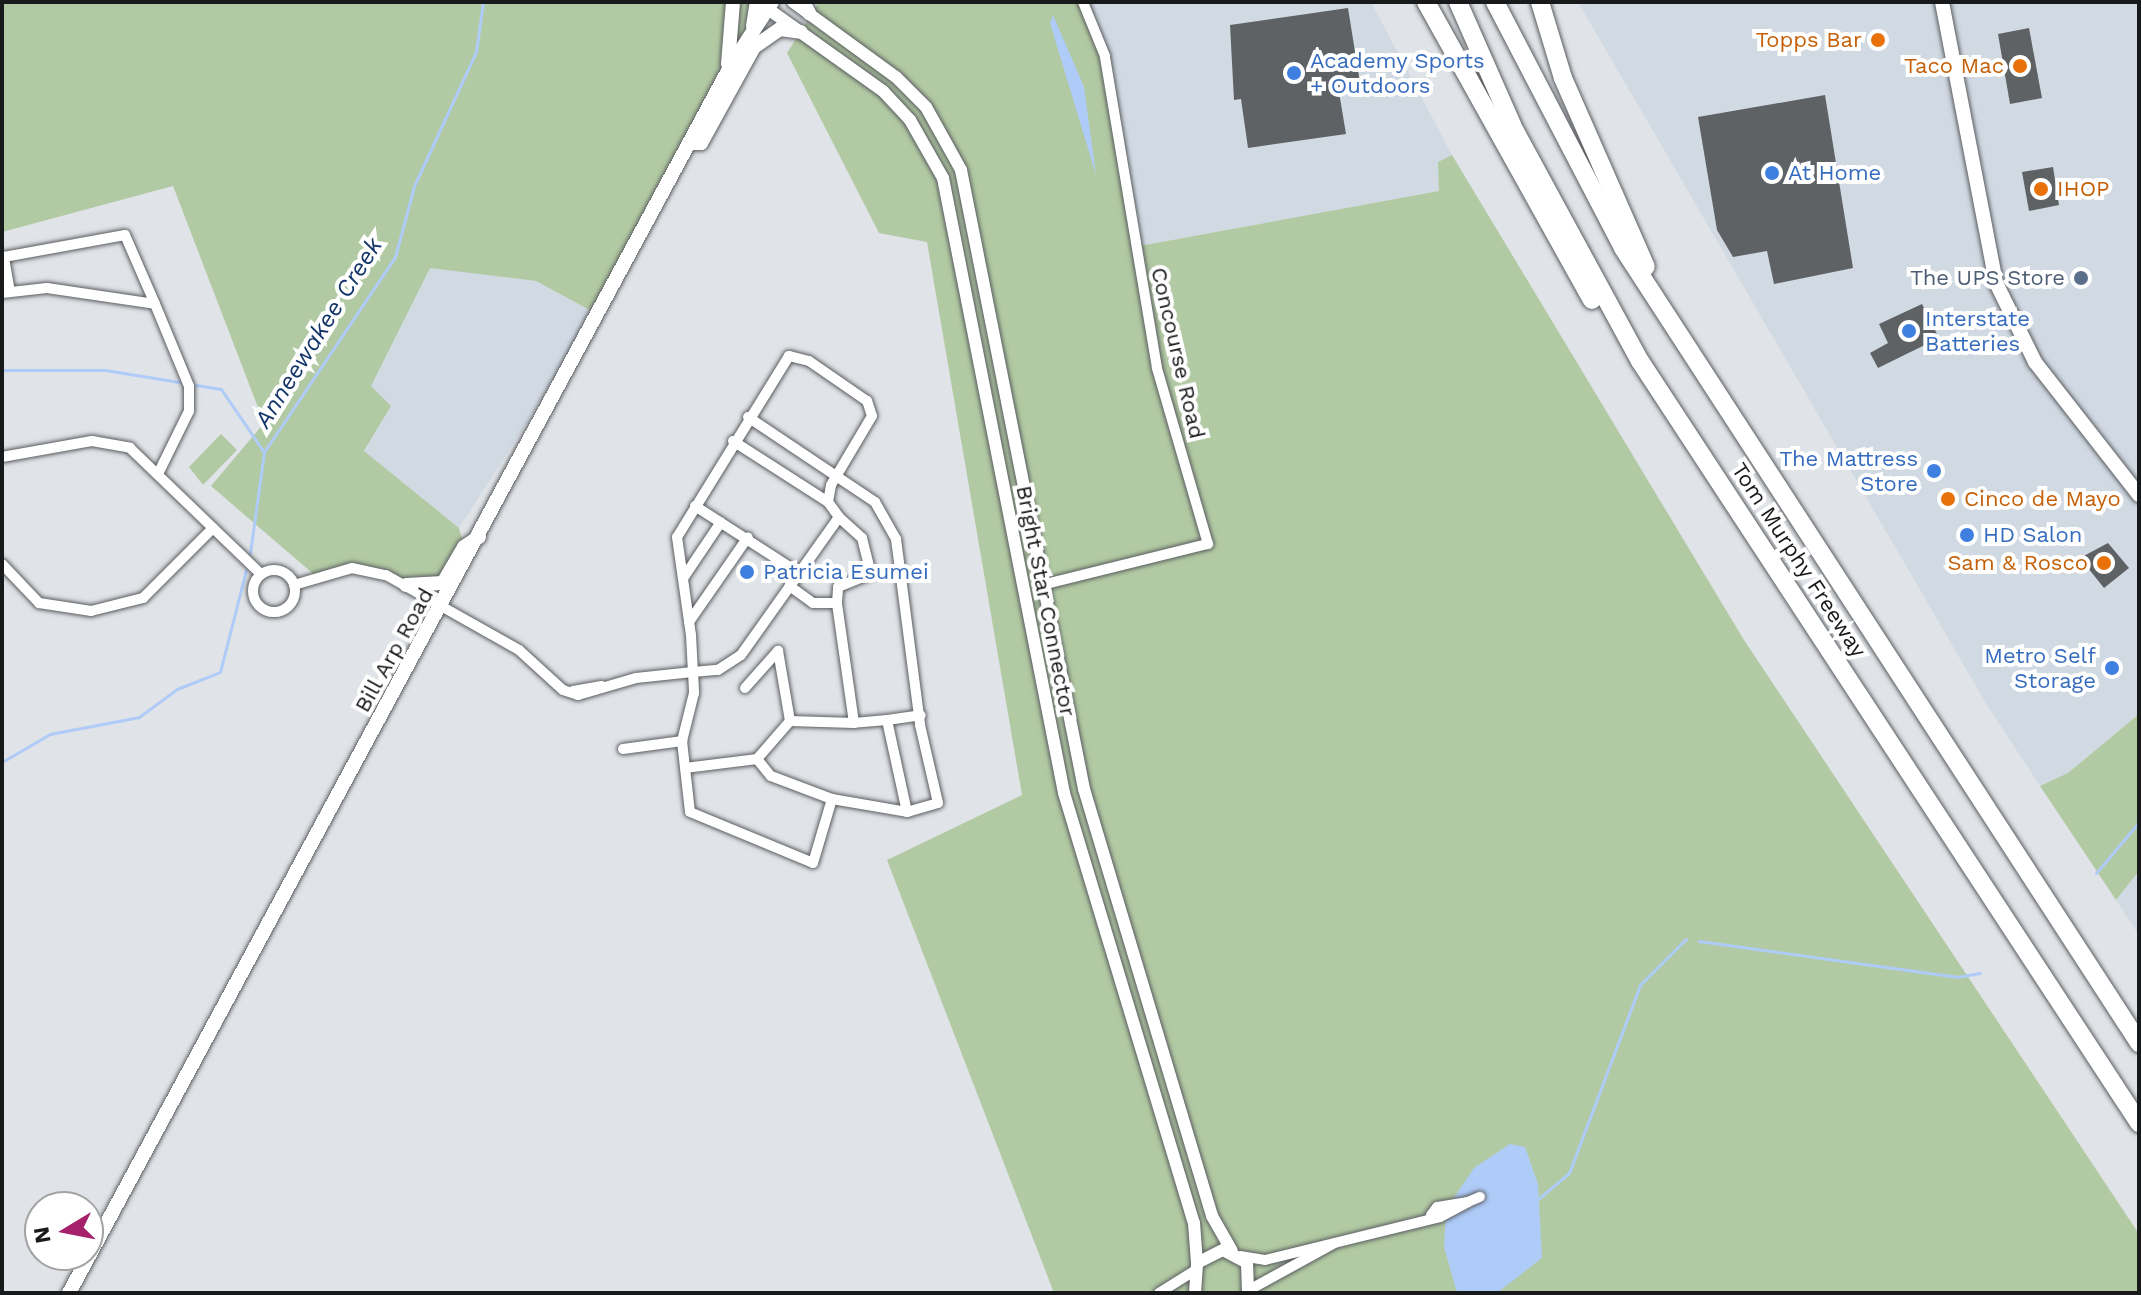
<!DOCTYPE html>
<style>
body{margin:0}
#map{position:relative;width:2141px;height:1295px;overflow:hidden;background:#e0e3e7;font-family:"Work Sans",sans-serif}
div>[style]{position:absolute}
.built>*{inset:0;background:#d1d9e3}
.green>*{inset:0;background:#b2caa3}
.water>*{inset:0;background:#afcbf8}
.stream>*{height:3px;margin:-1.5px;padding:0 1.5px;transform-origin:1.5px;border-radius:1.5px;background:#afcbf8}
.building>*{inset:0;background:#5f6265}
.roads{filter:drop-shadow(0 0 2px #5a5d60) drop-shadow(0 0 2px #5a5d60)}
.minor>*{height:10px;margin:-5px;padding:0 5px;transform-origin:5px;border-radius:5px;background:#fff}
.minor>.ring{margin:-5px;padding:0;box-sizing:content-box;background:none;border:10px solid #fff;border-radius:50%}
.tertiary>*{height:12px;margin:-6px;padding:0 6px;transform-origin:6px;border-radius:6px;background:#fff}
.secondary>*{height:14px;margin:-7px;padding:0 7px;transform-origin:7px;border-radius:7px;background:#fff}
.motorway>*{height:18px;margin:-9px;padding:0 9px;transform-origin:9px;border-radius:9px;background:#fff}
.dots>*{width:22px;height:22px;translate:-50% -50%;box-sizing:border-box;border:4px solid #fff;border-radius:50%}
span{translate:-50% -50%;white-space:nowrap;text-align:center;line-height:1.15;-webkit-text-stroke:8px #fff;paint-order:stroke}
.food-label{font-size:22px;color:#c56008}
.right{translate:-100% -50%;text-align:right}
.left{translate:0 -50%;text-align:left}
.shop-label{font-size:22px;color:#366cbe}
.service-label{font-size:22px;color:#4e5e75}
.street-label{font-size:22px;color:#18191b}
.water-label{font-size:24px;color:#133569;font-style:italic}
.frame{position:absolute;inset:0;border:4px solid #18191b;pointer-events:none}
.north{position:absolute;left:24px;top:1191px;width:80px;height:80px;box-sizing:border-box;background:#fff;border:2px solid #a3a3a4;border-radius:50%;rotate:260deg;font-size:22px;font-weight:700;line-height:32px;text-align:center;color:#18191b}
.north::after{content:'';display:block;margin:auto;width:28px;height:36px;background:#a6216c;clip-path:polygon(50% 0,100% 100%,50% 72%,0 100%)}
</style>
<div id="map">
<div class="built">
<i style="clip-path:polygon(1083px 2px,1371px 2px,1452px 155px,1438px 162px,1440px 191px,1133px 247px)"></i>
<i style="clip-path:polygon(1578px 2px,2139px 2px,2139px 714px,2068px 773px,2040px 786px,1987px 705px)"></i>
<i style="clip-path:polygon(430px 267px,536px 281px,597px 314px,459px 528px,364px 452px,391px 406px,370px 386px)"></i>
<i style="clip-path:polygon(2139px 871px,2139px 935px,2116px 900px)"></i>
</div>
<div class="green">
<i style="clip-path:polygon(2px 2px,757px 2px,753px 26px,597px 314px,536px 281px,430px 268px,371px 386px,391px 406px,364px 451px,459px 528px,464px 547px,431px 587px,352px 568px,317px 577px,211px 486px,264px 423px,173px 186px,2px 232px)"></i>
<i style="clip-path:polygon(819px 2px,1083px 2px,1105px 56px,1134px 247px,1439px 191px,1438px 162px,1452px 155px,1744px 640px,2139px 1234px,2139px 1293px,1054px 1293px,887px 860px,1022px 795px,927px 242px,879px 233px,787px 53px)"></i>
<i style="clip-path:polygon(221px 434px,237px 450px,203px 485px,189px 467px)"></i>
<i style="clip-path:polygon(2139px 714px,2139px 871px,2116px 900px,2040px 786px,2068px 773px)"></i>
</div>
<div class="water">
<i style="clip-path:polygon(1053px 15px,1084px 87px,1096px 175px,1050px 23px)"></i>
<i style="clip-path:polygon(1510px 1144px,1525px 1147px,1538px 1184px,1542px 1258px,1497px 1293px,1457px 1293px,1444px 1247px,1446px 1210px,1474px 1168px)"></i>
</div>
<div class="stream">
<i style="left:2px;top:370px;width:103px"></i>
<i style="left:105px;top:370px;width:75px;rotate:9.2deg"></i>
<i style="left:196px;top:385px;width:25px;rotate:9deg"></i>
<i style="left:221px;top:389px;width:76px;rotate:55.7deg"></i>
<i style="left:250px;top:553px;width:102px;rotate:-82.1deg"></i>
<i style="left:264px;top:452px;width:235px;rotate:-56.1deg"></i>
<i style="left:395px;top:257px;width:73px;rotate:-75deg"></i>
<i style="left:414px;top:186px;width:148px;rotate:-65.2deg"></i>
<i style="left:476px;top:52px;width:50px;rotate:-82deg"></i>
<i style="left:2px;top:762px;width:56px;rotate:-30.3deg"></i>
<i style="left:50px;top:734px;width:91px;rotate:-10.8deg"></i>
<i style="left:139px;top:717px;width:47px;rotate:-36.4deg"></i>
<i style="left:177px;top:689px;width:46px;rotate:-21.6deg"></i>
<i style="left:220px;top:672px;width:105px;rotate:-75.7deg"></i>
<i style="left:2096px;top:873px;width:67px;rotate:-49.9deg"></i>
<i style="left:1699px;top:941px;width:260px;rotate:7.9deg"></i>
<i style="left:1957px;top:977px;width:23px;rotate:-10deg"></i>
<i style="left:1538px;top:1199px;width:40px;rotate:-40deg"></i>
<i style="left:1569px;top:1173px;width:201px;rotate:-69.3deg"></i>
<i style="left:1640px;top:985px;width:65px;rotate:-45deg"></i>
</div>
<div class="building">
<i style="clip-path:polygon(1348px 8px,1361px 89px,1339px 92px,1346px 134px,1248px 148px,1241px 99px,1234px 100px,1230px 25px)"></i>
<i style="clip-path:polygon(2029px 28px,2042px 98px,2010px 104px,1998px 34px)"></i>
<i style="clip-path:polygon(1825px 95px,1853px 268px,1774px 284px,1767px 251px,1733px 257px,1717px 230px,1698px 117px)"></i>
<i style="clip-path:polygon(2053px 167px,2059px 205px,2029px 211px,2022px 172px)"></i>
<i style="clip-path:polygon(1922px 304px,1939px 338px,1878px 368px,1870px 353px,1888px 343px,1879px 324px)"></i>
<i style="clip-path:polygon(2108px 543px,2129px 568px,2104px 588px,2080px 558px)"></i>
</div>
<div class="roads">
<div class="minor">
<i style="left:10px;top:292px;width:36px;rotate:-100deg"></i>
<i style="left:4px;top:257px;width:123px;rotate:-10.3deg"></i>
<i style="left:125px;top:235px;width:75px;rotate:66.5deg"></i>
<i style="left:2px;top:293px;width:45px;rotate:-6.3deg"></i>
<i style="left:47px;top:288px;width:109px;rotate:8.4deg"></i>
<i style="left:155px;top:304px;width:89px;rotate:67.5deg"></i>
<i style="left:189px;top:386px;width:25px;rotate:90deg"></i>
<i style="left:189px;top:411px;width:68px;rotate:116.2deg"></i>
<i style="left:748px;top:417px;width:153px;rotate:33.8deg"></i>
<i style="left:875px;top:502px;width:43px;rotate:60.4deg"></i>
<i style="left:896px;top:539px;width:188px;rotate:82.6deg"></i>
<i style="left:920px;top:725px;width:80px;rotate:77deg"></i>
<i style="left:938px;top:803px;width:32px;rotate:164deg"></i>
<i style="left:733px;top:441px;width:113px;rotate:32.7deg"></i>
<i style="left:2px;top:457px;width:91px;rotate:-10.1deg"></i>
<i style="left:92px;top:441px;width:39px;rotate:10deg"></i>
<i style="left:130px;top:448px;width:180px;rotate:43.9deg"></i>
<i style="left:695px;top:506px;width:124px;rotate:32.8deg"></i>
<i style="left:2px;top:564px;width:54px;rotate:46.5deg"></i>
<i style="left:39px;top:603px;width:53px;rotate:8.7deg"></i>
<i style="left:91px;top:611px;width:54px;rotate:-14deg"></i>
<i style="left:143px;top:598px;width:99px;rotate:-45deg"></i>
<i class="ring" style="left:253px;top:570px;width:32px;height:32px"></i>
<i style="left:684px;top:577px;width:66px;rotate:-56.1deg"></i>
<i style="left:294px;top:585px;width:60px;rotate:-16.3deg"></i>
<i style="left:352px;top:568px;width:35px;rotate:12deg"></i>
<i style="left:386px;top:575px;width:153px;rotate:29.4deg"></i>
<i style="left:519px;top:650px;width:59px;rotate:42.3deg"></i>
<i style="left:563px;top:690px;width:16px;rotate:18deg"></i>
<i style="left:578px;top:695px;width:60px;rotate:-16.3deg"></i>
<i style="left:636px;top:678px;width:57px;rotate:-6deg"></i>
<i style="left:693px;top:672px;width:25px;rotate:-5deg"></i>
<i style="left:718px;top:670px;width:27px;rotate:-33deg"></i>
<i style="left:741px;top:655px;width:169px;rotate:-54.6deg"></i>
<i style="left:839px;top:517px;width:19px;rotate:-126deg"></i>
<i style="left:828px;top:502px;width:17px;rotate:-80deg"></i>
<i style="left:831px;top:485px;width:80px;rotate:-59.3deg"></i>
<i style="left:872px;top:416px;width:16px;rotate:-108deg"></i>
<i style="left:867px;top:401px;width:70px;rotate:-145.4deg"></i>
<i style="left:809px;top:361px;width:21px;rotate:-166deg"></i>
<i style="left:789px;top:356px;width:213px;rotate:121.7deg"></i>
<i style="left:677px;top:537px;width:99px;rotate:81.9deg"></i>
<i style="left:691px;top:635px;width:37px;rotate:87deg"></i>
<i style="left:693px;top:672px;width:21px;rotate:87deg"></i>
<i style="left:694px;top:693px;width:49px;rotate:104deg"></i>
<i style="left:682px;top:741px;width:71px;rotate:83.6deg"></i>
<i style="left:690px;top:812px;width:133px;rotate:22.5deg"></i>
<i style="left:813px;top:863px;width:67px;rotate:-73.5deg"></i>
<i style="left:832px;top:799px;width:76px;rotate:9.8deg"></i>
<i style="left:907px;top:812px;width:94px;rotate:-102.3deg"></i>
<i style="left:887px;top:720px;width:33px;rotate:175deg"></i>
<i style="left:854px;top:723px;width:121px;rotate:-98.1deg"></i>
<i style="left:837px;top:603px;width:24px;rotate:180deg"></i>
<i style="left:813px;top:603px;width:29px;rotate:-144deg"></i>
<i style="left:1042px;top:585px;width:171px;rotate:-13.9deg"></i>
<i style="left:1208px;top:544px;width:183px;rotate:-106.2deg"></i>
<i style="left:1157px;top:368px;width:316px;rotate:-99.5deg"></i>
<i style="left:1105px;top:56px;width:58px;rotate:-112.2deg"></i>
<i style="left:837px;top:603px;width:16px;rotate:-86deg"></i>
<i style="left:838px;top:587px;width:35px;rotate:-22deg"></i>
<i style="left:871px;top:574px;width:37px;rotate:-104deg"></i>
<i style="left:862px;top:538px;width:31px;rotate:-138deg"></i>
<i style="left:689px;top:622px;width:103px;rotate:-55.2deg"></i>
<i style="left:745px;top:688px;width:50px;rotate:-48.3deg"></i>
<i style="left:573px;top:691px;width:29px;rotate:-10deg"></i>
<i style="left:887px;top:720px;width:34px;rotate:-8deg"></i>
<i style="left:790px;top:721px;width:64px;rotate:1.8deg"></i>
<i style="left:623px;top:749px;width:60px;rotate:-7.7deg"></i>
<i style="left:757px;top:759px;width:22px;rotate:51deg"></i>
<i style="left:771px;top:776px;width:65px;rotate:20.7deg"></i>
<i style="left:685px;top:768px;width:73px;rotate:-7.1deg"></i>
<i style="left:757px;top:759px;width:50px;rotate:-49deg"></i>
<i style="left:790px;top:721px;width:71px;rotate:-99.7deg"></i>
<i style="left:1468px;top:1202px;width:13px;rotate:-23deg"></i>
<i style="left:1240px;top:1256px;width:25px;rotate:9deg"></i>
<i style="left:1265px;top:1260px;width:180px;rotate:-13.8deg"></i>
<i style="left:1440px;top:1217px;width:32px;rotate:-28deg"></i>
<i style="left:1468px;top:1202px;width:31px;rotate:171deg"></i>
<i style="left:1437px;top:1207px;width:10px;rotate:127deg"></i>
<i style="left:1249px;top:1290px;width:98px;rotate:-28.7deg"></i>
<i style="left:1159px;top:1293px;width:40px;rotate:-32deg"></i>
</div>
<div class="tertiary">
<i style="left:793px;top:2px;width:127px;rotate:36.1deg"></i>
<i style="left:896px;top:77px;width:42px;rotate:45deg"></i>
<i style="left:926px;top:107px;width:72px;rotate:60.9deg"></i>
<i style="left:961px;top:170px;width:631px;rotate:78.76deg"></i>
<i style="left:1084px;top:789px;width:446px;rotate:73.3deg"></i>
<i style="left:1212px;top:1216px;width:40px;rotate:60.3deg"></i>
<i style="left:761px;top:4px;width:150px;rotate:35.5deg"></i>
<i style="left:883px;top:91px;width:40px;rotate:47deg"></i>
<i style="left:910px;top:120px;width:67px;rotate:60.4deg"></i>
<i style="left:943px;top:178px;width:627px;rotate:78.87deg"></i>
<i style="left:1064px;top:793px;width:449px;rotate:73.2deg"></i>
<i style="left:1194px;top:1223px;width:40px;rotate:85.7deg"></i>
<i style="left:1195px;top:1293px;width:30px;rotate:-86deg"></i>
<i style="left:1197px;top:1263px;width:29px;rotate:-27deg"></i>
<i style="left:1223px;top:1250px;width:27px;rotate:28deg"></i>
<i style="left:1247px;top:1263px;width:30px;rotate:88deg"></i>
</div>
<div class="secondary">
<i style="left:803px;top:2px;width:13px;rotate:61deg"></i>
<i style="left:1942px;top:2px;width:286px;rotate:79.1deg"></i>
<i style="left:1996px;top:283px;width:88px;rotate:63.7deg"></i>
<i style="left:2035px;top:362px;width:169px;rotate:52deg"></i>
<i style="left:753px;top:26px;width:24px;rotate:-81deg"></i>
<i style="left:728px;top:64px;width:62px;rotate:-85.4deg"></i>
<i style="left:691px;top:143px;width:10px"></i>
<i style="left:701px;top:143px;width:110px;rotate:-61.1deg"></i>
<i style="left:754px;top:47px;width:32px;rotate:-35deg"></i>
<i style="left:780px;top:29px;width:21px;rotate:8deg"></i>
<i style="left:406px;top:585px;width:37px;rotate:-3deg"></i>
<i style="left:443px;top:583px;width:42px;rotate:-59.7deg"></i>
<i style="left:464px;top:547px;width:18px;rotate:-34deg"></i>
<i style="left:69px;top:1293px;width:1393px;rotate:-61.67deg"></i>
<i style="left:730px;top:67px;width:77px;rotate:-57.1deg"></i>
</div>
<div class="motorway">
<i style="left:1426px;top:2px;width:341px;rotate:60.9deg"></i>
<i style="left:1458px;top:2px;width:141px;rotate:66.2deg"></i>
<i style="left:1515px;top:131px;width:262px;rotate:61.5deg"></i>
<i style="left:1640px;top:361px;width:911px;rotate:56.78deg"></i>
<i style="left:1495px;top:2px;width:277px;rotate:62.5deg"></i>
<i style="left:1623px;top:248px;width:948px;rotate:57.01deg"></i>
<i style="left:1540px;top:2px;width:79px;rotate:73.2deg"></i>
<i style="left:1563px;top:78px;width:206px;rotate:66.3deg"></i>
</div>
</div>
<div class="dots">
<i style="left:1878px;top:40px;background:#e8710a"></i>
<i style="left:2020px;top:66px;background:#e8710a"></i>
<i style="left:1294px;top:73px;background:#3f7fe0"></i>
<i style="left:1772px;top:173px;background:#3f7fe0"></i>
<i style="left:2041px;top:189px;background:#e8710a"></i>
<i style="left:2081px;top:278px;background:#5c6f8a"></i>
<i style="left:1909px;top:331px;background:#3f7fe0"></i>
<i style="left:1934px;top:471px;background:#3f7fe0"></i>
<i style="left:1948px;top:499px;background:#e8710a"></i>
<i style="left:1967px;top:535px;background:#3f7fe0"></i>
<i style="left:2104px;top:563px;background:#e8710a"></i>
<i style="left:747px;top:572px;background:#3f7fe0"></i>
<i style="left:2112px;top:668px;background:#3f7fe0"></i>
</div>
<div class="food-label">
<span class="right" style="left:1862px;top:40px">Topps Bar</span>
<span class="right" style="left:2004px;top:66px">Taco Mac</span>
<span class="left" style="left:2057px;top:189px">IHOP</span>
<span class="left" style="left:1964px;top:499px">Cinco de Mayo</span>
<span class="right" style="left:2088px;top:563px">Sam &amp; Rosco</span>
</div>
<div class="shop-label">
<span class="left" style="left:1310px;top:73px">Academy Sports<br>+ Outdoors</span>
<span class="left" style="left:1788px;top:173px">At Home</span>
<span class="left" style="left:1925px;top:331px">Interstate<br>Batteries</span>
<span class="right" style="left:1918px;top:471px">The Mattress<br>Store</span>
<span class="left" style="left:1983px;top:535px">HD Salon</span>
<span class="left" style="left:763px;top:572px">Patricia Esumei</span>
<span class="right" style="left:2096px;top:668px">Metro Self<br>Storage</span>
</div>
<div class="service-label">
<span class="right" style="left:2065px;top:278px">The UPS Store</span>
</div>
<div class="street-label">
<span style="left:1178px;top:353px;rotate:77deg">Concourse Road</span>
<span style="left:1799px;top:560px;rotate:57deg">Tom Murphy Freeway</span>
<span style="left:1046px;top:601px;rotate:79deg">Bright Star Connector</span>
<span style="left:394px;top:650px;rotate:-61deg">Bill Arp Road</span>
</div>
<div class="water-label">
<span style="left:319px;top:333px;rotate:-58deg">Anneewakee Creek</span>
</div>
<div class="frame"></div>
<div class="north">N</div>
</div>
